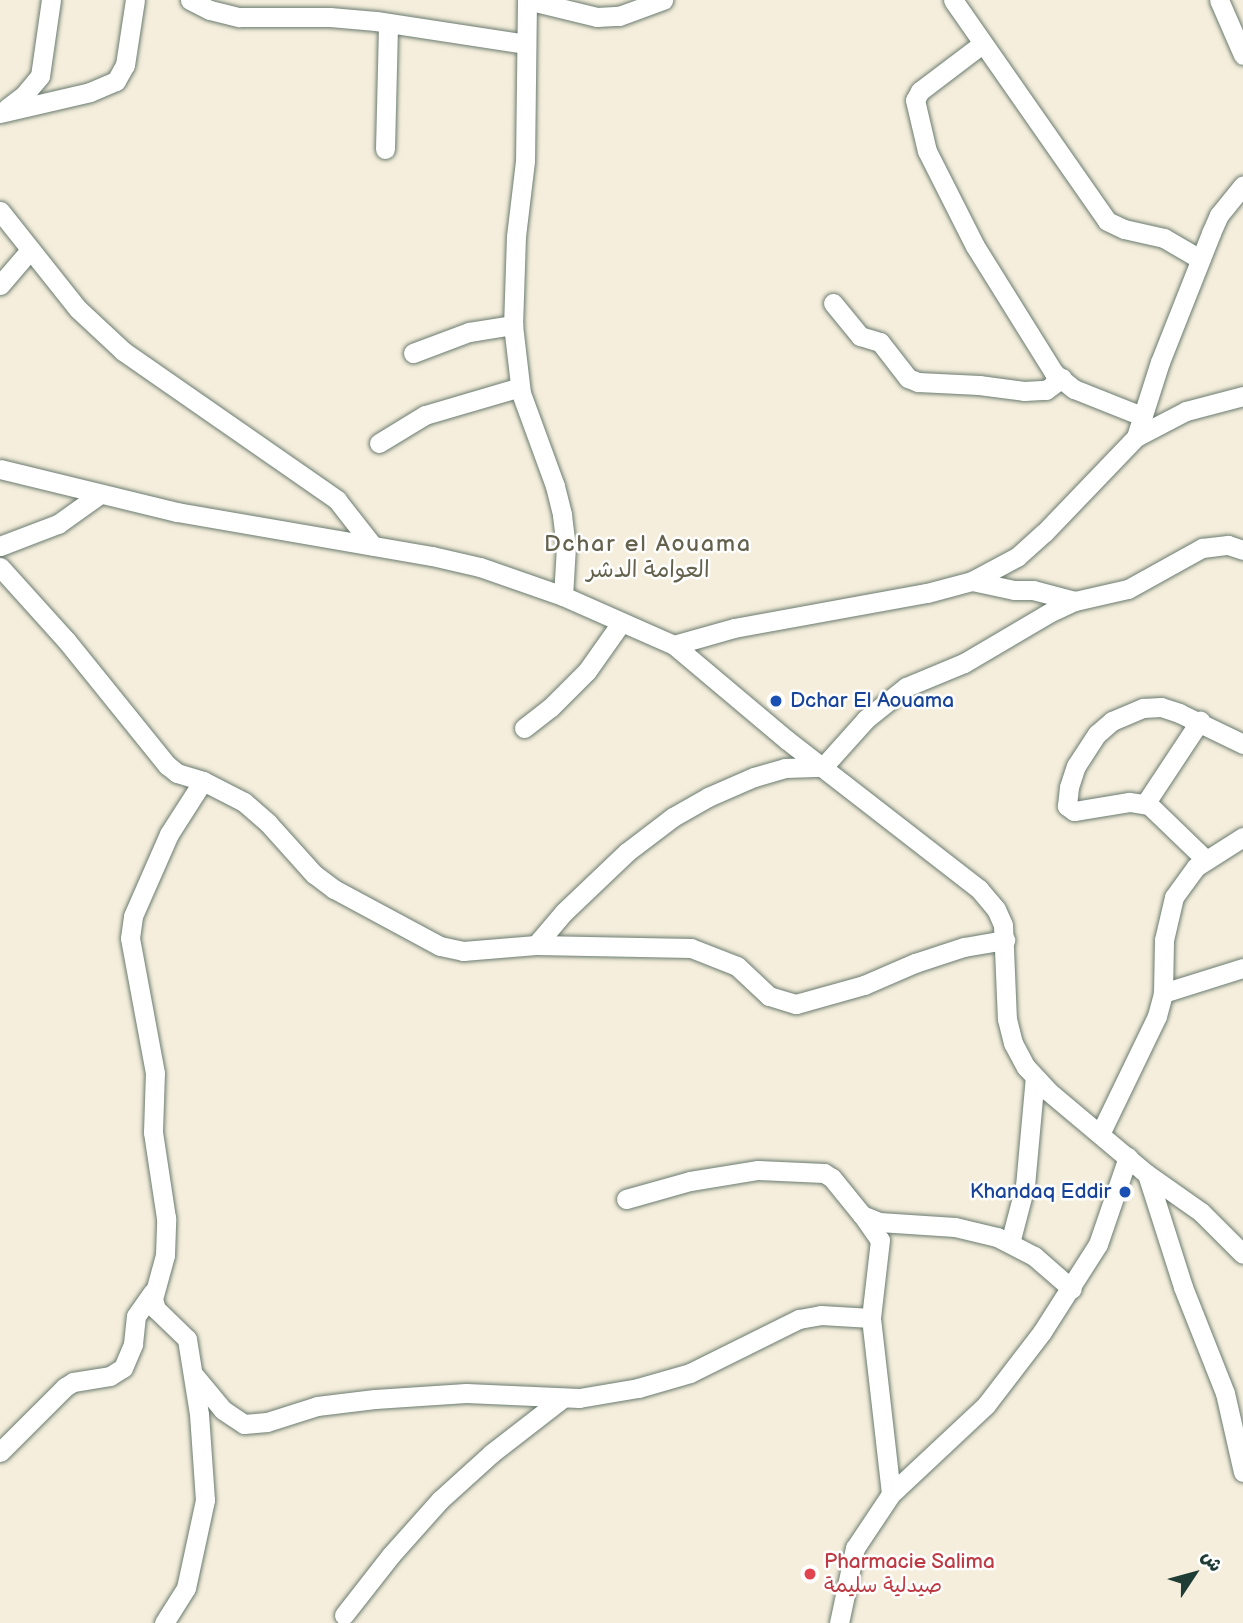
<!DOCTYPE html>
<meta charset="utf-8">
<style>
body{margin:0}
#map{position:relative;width:1243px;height:1623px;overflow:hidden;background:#f5eedc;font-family:"Balsamiq Sans","Playpen Sans Arabic",sans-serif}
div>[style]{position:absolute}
.roads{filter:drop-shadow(0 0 2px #6a7b6f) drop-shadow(0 0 2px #6a7b6f)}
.minor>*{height:19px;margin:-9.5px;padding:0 9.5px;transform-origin:9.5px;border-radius:9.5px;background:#fff}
.dots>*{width:19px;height:19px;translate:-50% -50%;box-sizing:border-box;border:4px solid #fff;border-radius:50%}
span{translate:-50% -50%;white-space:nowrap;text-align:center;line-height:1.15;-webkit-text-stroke:5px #fff;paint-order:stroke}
.transit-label{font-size:21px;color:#164399}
.left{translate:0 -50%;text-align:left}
.right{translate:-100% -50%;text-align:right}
.health-label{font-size:21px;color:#be3a42}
.neighbourhood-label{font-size:23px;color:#64624d;letter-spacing:2px}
.north{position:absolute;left:1159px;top:1539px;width:70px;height:70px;-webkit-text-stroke:5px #fff;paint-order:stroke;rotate:54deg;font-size:19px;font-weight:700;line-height:28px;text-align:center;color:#1f3d34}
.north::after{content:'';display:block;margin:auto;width:24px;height:32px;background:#1f3d34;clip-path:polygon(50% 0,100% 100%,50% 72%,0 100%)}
</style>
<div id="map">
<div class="roads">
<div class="minor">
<i style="left:190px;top:0;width:22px;rotate:27deg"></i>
<i style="left:210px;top:10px;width:30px;rotate:14deg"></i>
<i style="left:239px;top:17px;width:91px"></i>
<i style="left:330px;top:17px;width:46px;rotate:5deg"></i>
<i style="left:376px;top:21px;width:152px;rotate:8.7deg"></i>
<i style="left:527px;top:0;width:161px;rotate:90.7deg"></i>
<i style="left:525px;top:161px;width:76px;rotate:96.8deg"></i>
<i style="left:516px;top:236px;width:89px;rotate:91.9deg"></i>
<i style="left:513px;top:325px;width:68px;rotate:83.3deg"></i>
<i style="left:521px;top:393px;width:99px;rotate:69.9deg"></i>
<i style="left:555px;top:486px;width:30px;rotate:76deg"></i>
<i style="left:562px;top:515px;width:31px;rotate:83deg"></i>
<i style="left:566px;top:546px;width:50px;rotate:93.4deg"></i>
<i style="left:527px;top:0;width:72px;rotate:13.7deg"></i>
<i style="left:597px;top:17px;width:22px;rotate:-3deg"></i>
<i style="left:619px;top:16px;width:47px;rotate:-20deg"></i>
<i style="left:953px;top:0;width:269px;rotate:55.1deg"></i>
<i style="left:1107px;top:221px;width:19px;rotate:25deg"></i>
<i style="left:1124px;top:229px;width:41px;rotate:12.7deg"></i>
<i style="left:1164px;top:238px;width:42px;rotate:30.3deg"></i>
<i style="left:1219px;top:0;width:60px;rotate:66.4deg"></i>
<i style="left:982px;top:44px;width:78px;rotate:142.8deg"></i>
<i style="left:920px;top:91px;width:10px;rotate:119deg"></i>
<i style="left:915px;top:100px;width:52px;rotate:76.8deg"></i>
<i style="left:927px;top:151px;width:106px;rotate:63.2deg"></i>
<i style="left:975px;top:246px;width:150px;rotate:58.1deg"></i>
<i style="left:1054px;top:373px;width:26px;rotate:39deg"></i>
<i style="left:1074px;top:389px;width:73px;rotate:21.7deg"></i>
<i style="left:7px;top:108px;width:21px;rotate:-37deg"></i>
<i style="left:24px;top:95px;width:25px;rotate:-50deg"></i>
<i style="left:40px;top:76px;width:77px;rotate:-81.8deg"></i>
<i style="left:0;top:113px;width:92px;rotate:-13.1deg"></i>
<i style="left:90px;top:92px;width:28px;rotate:-23deg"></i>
<i style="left:116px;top:81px;width:18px;rotate:-61deg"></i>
<i style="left:125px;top:65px;width:66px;rotate:-81.3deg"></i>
<i style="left:385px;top:149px;width:126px;rotate:-88.6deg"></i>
<i style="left:0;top:211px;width:125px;rotate:51.5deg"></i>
<i style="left:78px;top:309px;width:62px;rotate:43deg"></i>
<i style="left:123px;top:351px;width:261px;rotate:34.8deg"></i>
<i style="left:337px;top:500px;width:58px;rotate:52deg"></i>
<i style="left:0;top:285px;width:46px;rotate:-49.4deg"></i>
<i style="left:833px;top:303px;width:43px;rotate:50.7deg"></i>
<i style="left:860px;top:336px;width:21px;rotate:17deg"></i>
<i style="left:880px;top:342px;width:46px;rotate:52.1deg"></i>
<i style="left:908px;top:378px;width:11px;rotate:22deg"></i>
<i style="left:918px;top:382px;width:61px;rotate:2.8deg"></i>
<i style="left:979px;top:385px;width:45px;rotate:7.6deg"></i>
<i style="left:1024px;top:391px;width:22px;rotate:-3deg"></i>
<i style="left:1046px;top:390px;width:20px;rotate:-37deg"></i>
<i style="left:413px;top:353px;width:60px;rotate:-20.6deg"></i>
<i style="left:469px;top:332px;width:45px;rotate:-9deg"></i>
<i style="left:1136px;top:437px;width:56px;rotate:-27.5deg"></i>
<i style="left:1186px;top:411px;width:59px;rotate:-14.7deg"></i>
<i style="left:379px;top:443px;width:54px;rotate:-31.3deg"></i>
<i style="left:425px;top:415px;width:99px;rotate:-16.4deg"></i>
<i style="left:0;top:469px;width:182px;rotate:13.7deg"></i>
<i style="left:177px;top:512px;width:259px;rotate:9.8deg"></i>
<i style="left:432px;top:556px;width:49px;rotate:12.9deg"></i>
<i style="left:480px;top:567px;width:88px;rotate:19.3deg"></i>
<i style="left:563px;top:596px;width:121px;rotate:23.8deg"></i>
<i style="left:674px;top:645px;width:148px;rotate:40.1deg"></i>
<i style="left:787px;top:740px;width:243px;rotate:37.8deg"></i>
<i style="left:979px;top:889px;width:26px;rotate:50deg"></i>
<i style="left:996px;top:909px;width:17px;rotate:66deg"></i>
<i style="left:1003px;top:925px;width:94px;rotate:87.6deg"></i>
<i style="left:1007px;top:1019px;width:25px;rotate:76deg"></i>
<i style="left:1013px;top:1043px;width:27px;rotate:62deg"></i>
<i style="left:1026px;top:1067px;width:33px;rotate:47deg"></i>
<i style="left:1048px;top:1091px;width:129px;rotate:40deg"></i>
<i style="left:1147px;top:1174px;width:66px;rotate:35.1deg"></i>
<i style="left:1201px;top:1212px;width:59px;rotate:45deg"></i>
<i style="left:0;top:546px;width:62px;rotate:-20.8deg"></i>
<i style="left:58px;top:524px;width:52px;rotate:-35.5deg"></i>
<i style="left:0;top:567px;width:98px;rotate:47.9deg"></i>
<i style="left:66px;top:640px;width:161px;rotate:51.1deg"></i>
<i style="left:167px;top:765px;width:13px;rotate:39deg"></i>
<i style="left:177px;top:773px;width:27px;rotate:17deg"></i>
<i style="left:203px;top:781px;width:46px;rotate:27.1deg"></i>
<i style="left:244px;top:802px;width:32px;rotate:41deg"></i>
<i style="left:268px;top:823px;width:69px;rotate:48deg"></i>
<i style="left:314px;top:874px;width:25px;rotate:37deg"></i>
<i style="left:334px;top:889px;width:120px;rotate:28.3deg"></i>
<i style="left:440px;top:946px;width:24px;rotate:12deg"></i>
<i style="left:463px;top:951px;width:73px;rotate:-4.7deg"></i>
<i style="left:536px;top:945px;width:155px;rotate:1.1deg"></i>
<i style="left:691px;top:948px;width:49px;rotate:21.4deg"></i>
<i style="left:737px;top:966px;width:44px;rotate:43.2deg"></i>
<i style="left:769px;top:996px;width:28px;rotate:17deg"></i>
<i style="left:796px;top:1004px;width:71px;rotate:-15.6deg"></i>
<i style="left:864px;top:985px;width:56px;rotate:-23.3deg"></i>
<i style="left:915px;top:963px;width:52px;rotate:-18.1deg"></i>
<i style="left:964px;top:947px;width:42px;rotate:-9.7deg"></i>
<i style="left:972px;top:581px;width:43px;rotate:12.1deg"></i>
<i style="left:1014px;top:590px;width:19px"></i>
<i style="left:1033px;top:590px;width:43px;rotate:14.7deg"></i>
<i style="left:674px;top:645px;width:62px;rotate:-15.8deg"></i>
<i style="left:734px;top:628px;width:196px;rotate:-10.3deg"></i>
<i style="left:927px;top:593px;width:47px;rotate:-14.9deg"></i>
<i style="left:972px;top:581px;width:51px;rotate:-28.1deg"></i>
<i style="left:1017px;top:557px;width:36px;rotate:-42deg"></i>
<i style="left:1044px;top:533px;width:133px;rotate:-46.2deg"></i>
<i style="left:1136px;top:437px;width:79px;rotate:-72.3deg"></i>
<i style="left:1160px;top:362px;width:139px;rotate:-68.4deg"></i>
<i style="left:1211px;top:233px;width:20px;rotate:-66deg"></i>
<i style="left:1219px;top:215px;width:38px;rotate:-51deg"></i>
<i style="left:524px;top:728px;width:33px;rotate:-38deg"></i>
<i style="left:550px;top:708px;width:52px;rotate:-45deg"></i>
<i style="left:587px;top:671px;width:59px;rotate:-54.7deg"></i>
<i style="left:1145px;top:804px;width:100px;rotate:-56.5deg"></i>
<i style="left:1206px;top:860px;width:79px;rotate:-136deg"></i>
<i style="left:1149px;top:805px;width:20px;rotate:-171deg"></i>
<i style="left:1129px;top:802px;width:56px;rotate:170.7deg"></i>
<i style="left:1074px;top:811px;width:9px;rotate:-144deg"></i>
<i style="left:1067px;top:806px;width:19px;rotate:-84deg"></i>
<i style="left:1069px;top:787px;width:22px;rotate:-72deg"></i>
<i style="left:1076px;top:766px;width:38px;rotate:-57deg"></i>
<i style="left:1097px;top:734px;width:20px;rotate:-41deg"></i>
<i style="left:1112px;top:721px;width:34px;rotate:-23deg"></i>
<i style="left:1143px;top:708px;width:18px;rotate:-3deg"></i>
<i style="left:1161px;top:707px;width:19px;rotate:18deg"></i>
<i style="left:1179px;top:713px;width:71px;rotate:25.8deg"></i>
<i style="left:536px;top:945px;width:43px;rotate:-49.7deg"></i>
<i style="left:564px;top:912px;width:87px;rotate:-43.6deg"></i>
<i style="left:627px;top:852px;width:58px;rotate:-37.3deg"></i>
<i style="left:673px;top:817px;width:40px;rotate:-29.7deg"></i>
<i style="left:708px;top:797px;width:50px;rotate:-23.5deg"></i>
<i style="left:754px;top:777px;width:32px;rotate:-16deg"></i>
<i style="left:785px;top:768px;width:38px;rotate:-2deg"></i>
<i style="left:823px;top:767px;width:64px;rotate:-48.1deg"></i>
<i style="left:866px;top:719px;width:51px;rotate:-38.7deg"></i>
<i style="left:906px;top:687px;width:63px;rotate:-22.5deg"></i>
<i style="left:964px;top:663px;width:99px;rotate:-30.5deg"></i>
<i style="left:1049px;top:613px;width:29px;rotate:-25deg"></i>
<i style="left:1075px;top:601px;width:54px;rotate:-12.8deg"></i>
<i style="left:1128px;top:589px;width:85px;rotate:-29deg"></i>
<i style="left:1202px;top:548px;width:26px;rotate:-7deg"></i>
<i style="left:1228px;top:545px;width:16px;rotate:18deg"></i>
<i style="left:1163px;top:993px;width:84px;rotate:-17.4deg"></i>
<i style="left:1100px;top:1134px;width:131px;rotate:-64.2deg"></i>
<i style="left:1157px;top:1016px;width:24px;rotate:-75deg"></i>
<i style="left:1163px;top:993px;width:53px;rotate:-88.9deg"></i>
<i style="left:1164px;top:940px;width:44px;rotate:-76.9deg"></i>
<i style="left:1174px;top:897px;width:37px;rotate:-54deg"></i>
<i style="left:1196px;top:867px;width:56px;rotate:-32.6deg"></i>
<i style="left:1147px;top:1174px;width:119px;rotate:72.3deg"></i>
<i style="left:1183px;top:1287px;width:114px;rotate:68.4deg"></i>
<i style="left:1225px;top:1393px;width:81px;rotate:77.2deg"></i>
<i style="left:626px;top:1199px;width:66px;rotate:-15.7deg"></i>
<i style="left:690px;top:1181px;width:69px;rotate:-9.2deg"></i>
<i style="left:758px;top:1170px;width:66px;rotate:2.6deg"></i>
<i style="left:824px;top:1173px;width:9px;rotate:32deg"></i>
<i style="left:832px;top:1178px;width:48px;rotate:51deg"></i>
<i style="left:862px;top:1215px;width:18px;rotate:22deg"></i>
<i style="left:879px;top:1222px;width:76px;rotate:3.8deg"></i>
<i style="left:955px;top:1227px;width:43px;rotate:13.4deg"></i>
<i style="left:997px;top:1237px;width:42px;rotate:27.2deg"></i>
<i style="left:1034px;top:1256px;width:50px;rotate:41deg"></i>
<i style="left:863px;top:1216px;width:29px;rotate:55deg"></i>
<i style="left:880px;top:1240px;width:79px;rotate:96.6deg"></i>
<i style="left:871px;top:1318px;width:177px;rotate:83.5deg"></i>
<i style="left:1010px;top:1243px;width:59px;rotate:-75.3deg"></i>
<i style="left:1025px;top:1186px;width:109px;rotate:-84.8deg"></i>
<i style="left:194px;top:1375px;width:45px;rotate:50.4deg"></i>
<i style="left:223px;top:1410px;width:25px;rotate:34deg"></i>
<i style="left:244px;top:1424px;width:23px;rotate:-5deg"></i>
<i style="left:267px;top:1422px;width:52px;rotate:-17.7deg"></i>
<i style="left:317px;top:1406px;width:58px;rotate:-6.9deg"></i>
<i style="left:375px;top:1399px;width:91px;rotate:-3.8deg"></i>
<i style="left:466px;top:1393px;width:113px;rotate:2.5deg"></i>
<i style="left:579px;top:1398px;width:60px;rotate:-9.6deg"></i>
<i style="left:638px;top:1388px;width:54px;rotate:-16.1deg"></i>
<i style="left:690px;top:1373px;width:122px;rotate:-26.4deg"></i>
<i style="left:799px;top:1319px;width:22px;rotate:-10deg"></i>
<i style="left:821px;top:1315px;width:50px;rotate:3.4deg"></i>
<i style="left:0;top:1452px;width:92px;rotate:-45deg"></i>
<i style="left:65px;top:1387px;width:9px;rotate:-32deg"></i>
<i style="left:73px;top:1382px;width:37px;rotate:-9deg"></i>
<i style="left:110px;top:1376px;width:15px;rotate:-32deg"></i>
<i style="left:123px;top:1368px;width:26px;rotate:-67deg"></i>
<i style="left:133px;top:1344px;width:28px;rotate:-84deg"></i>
<i style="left:136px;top:1316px;width:29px;rotate:-55deg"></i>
<i style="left:344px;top:1615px;width:76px;rotate:-51.9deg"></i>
<i style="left:391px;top:1555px;width:74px;rotate:-48.3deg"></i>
<i style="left:440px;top:1500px;width:70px;rotate:-42.1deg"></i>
<i style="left:492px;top:1453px;width:90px;rotate:-37.8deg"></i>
<i style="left:164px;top:1623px;width:41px;rotate:-57.8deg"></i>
<i style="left:186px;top:1588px;width:90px;rotate:-77.8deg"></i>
<i style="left:205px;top:1500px;width:86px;rotate:-94deg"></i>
<i style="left:199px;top:1414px;width:76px;rotate:-99.1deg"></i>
<i style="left:187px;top:1339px;width:43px;rotate:-135.9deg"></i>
<i style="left:156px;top:1309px;width:10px;rotate:-107deg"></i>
<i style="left:153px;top:1299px;width:46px;rotate:-74.7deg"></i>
<i style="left:165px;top:1255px;width:37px;rotate:-88deg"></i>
<i style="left:166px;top:1218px;width:87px;rotate:-98.6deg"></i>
<i style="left:153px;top:1132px;width:59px;rotate:-88.1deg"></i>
<i style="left:155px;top:1073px;width:137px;rotate:-100.5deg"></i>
<i style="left:130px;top:938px;width:22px;rotate:-82deg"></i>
<i style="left:133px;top:916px;width:90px;rotate:-66.3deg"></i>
<i style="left:169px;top:834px;width:63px;rotate:-57.3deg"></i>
<i style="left:839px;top:1623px;width:77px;rotate:-78deg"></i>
<i style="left:855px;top:1548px;width:65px;rotate:-56.3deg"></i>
<i style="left:891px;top:1494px;width:130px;rotate:-43.1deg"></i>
<i style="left:986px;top:1405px;width:92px;rotate:-52.5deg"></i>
<i style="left:1042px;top:1332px;width:104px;rotate:-57.5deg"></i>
<i style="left:1098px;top:1244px;width:92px;rotate:-71deg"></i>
</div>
</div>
<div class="dots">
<i style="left:776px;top:701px;background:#1a4fb4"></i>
<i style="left:1125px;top:1192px;background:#1a4fb4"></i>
<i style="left:810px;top:1574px;background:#e0444e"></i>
</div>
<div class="transit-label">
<span class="left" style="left:790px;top:701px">Dchar El Aouama</span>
<span class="right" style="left:1111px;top:1192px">Khandaq Eddir</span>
</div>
<div class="health-label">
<span class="left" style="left:824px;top:1574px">Pharmacie Salima<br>صيدلية سليمة</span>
</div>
<div class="neighbourhood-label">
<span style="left:648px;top:557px">Dchar el Aouama<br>العوامة الدشر</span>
</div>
<div class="north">ش</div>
</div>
